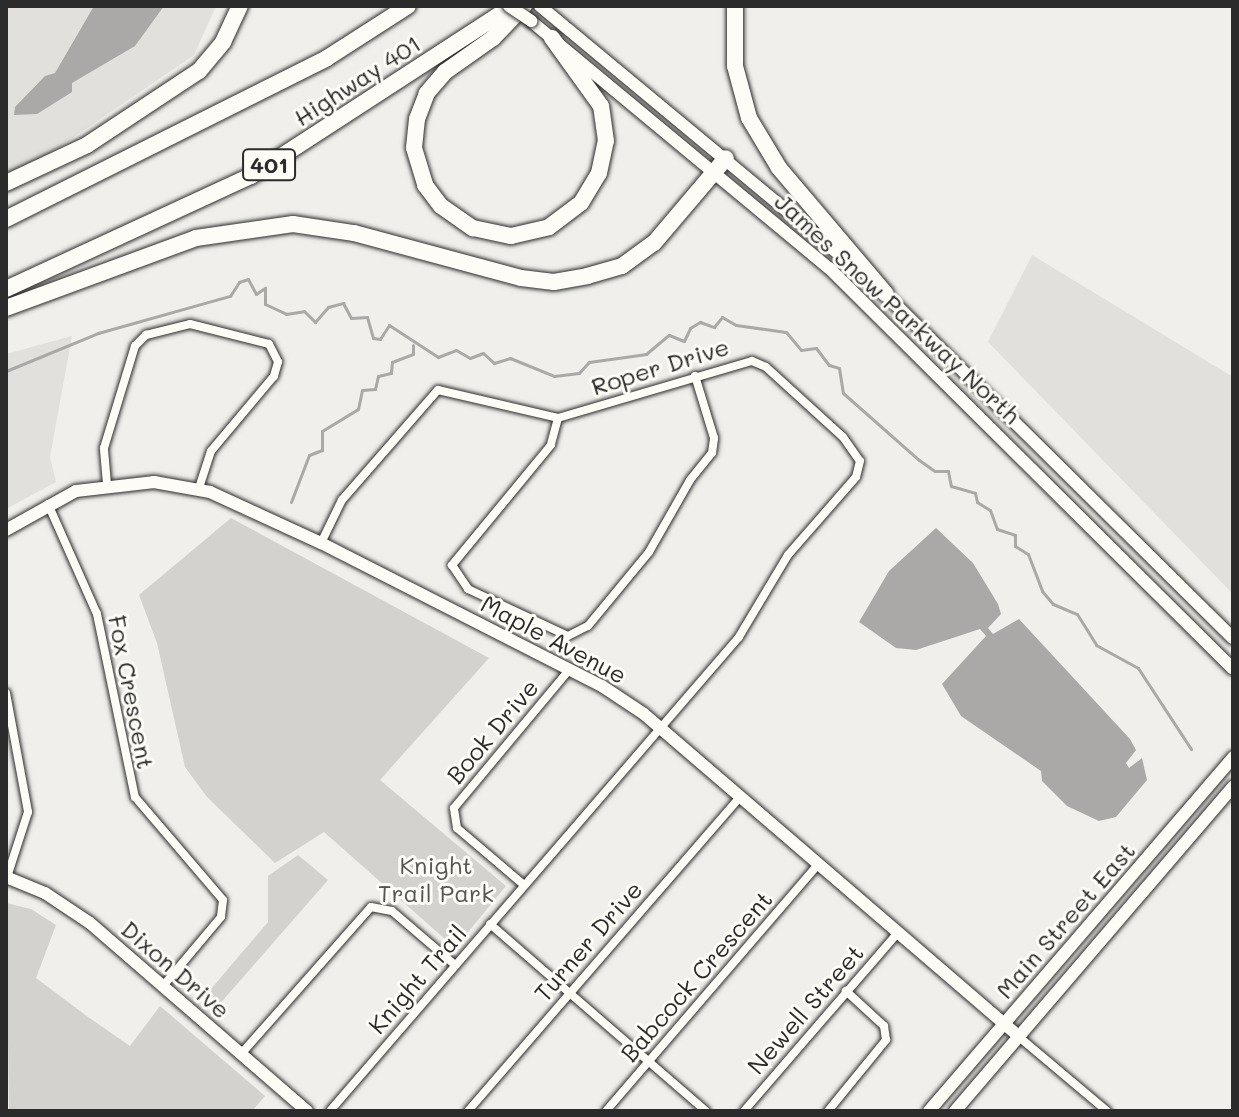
<!DOCTYPE html>
<style>
body{margin:0}
#map{position:relative;width:1239px;height:1117px;overflow:hidden;background:#f0efeb;font-family:Mali,sans-serif}
div>[style]{position:absolute}
.built>*{inset:0;background:#e1e0dc}
.green>*{inset:0;background:#d3d2cf}
.water>*{inset:0;background:#aaa9a7}
.stream>*{height:3px;margin:-1.5px;padding:0 1.5px;transform-origin:1.5px;border-radius:1.5px;background:#aaa9a7}
.roads{filter:drop-shadow(0 0 2px #2b2b2b) drop-shadow(0 0 2px #2b2b2b)}
.street>*{height:8px;margin:-4px;padding:0 4px;transform-origin:4px;border-radius:4px;background:#fdfcf7}
.secondary>*{height:12px;margin:-6px;padding:0 6px;transform-origin:6px;border-radius:6px;background:#fdfcf7}
.highway>*{height:16px;margin:-8px;padding:0 8px;transform-origin:8px;border-radius:8px;background:#fdfcf7}
.bridges{filter:drop-shadow(0 0 2px #2b2b2b) drop-shadow(0 0 2px #2b2b2b)}
.secondary-bridge>*{height:12px;margin:-6px;padding:0 6px;transform-origin:6px;border-radius:6px;background:#fdfcf7}
span{translate:-50% -50%;white-space:nowrap;text-align:center;line-height:1.15;-webkit-text-stroke:6px #fdfcf7;paint-order:stroke}
.shield-label span{padding:2px 6px;background:#fdfcf7;border:2px solid;border-radius:6px;-webkit-text-stroke-width:0}
.shield-label{font-size:22px;color:#2b2b2b;font-weight:700}
.street-label{font-size:24px;color:#2b2b2b}
.park-label{font-size:24px;color:#555554}
.frame{position:absolute;inset:0;border:8px solid #2b2b2b;pointer-events:none}
</style>
<div id="map">
<div class="built">
<i style="clip-path:polygon(6px 6px,216px 6px,194px 55px,36px 163px,6px 177px)"></i>
<i style="clip-path:polygon(1032px 255px,1233px 377px,1233px 594px,988px 342px)"></i>
<i style="clip-path:polygon(72px 336px,50px 457px,56px 482px,6px 509px,6px 354px)"></i>
</div>
<div class="green">
<i style="clip-path:polygon(231px 518px,489px 658px,380px 780px,506px 886px,455px 948px,324px 832px,275px 863px,207px 797px,185px 767px,157px 643px,139px 595px)"></i>
<i style="clip-path:polygon(298px 855px,328px 880px,217px 1007px,205px 996px,268px 922px,268px 876px)"></i>
<i style="clip-path:polygon(6px 903px,31px 909px,56px 925px,36px 978px,88px 1017px,130px 1046px,160px 1006px,265px 1096px,252px 1111px,9px 1111px)"></i>
</div>
<div class="water">
<i style="clip-path:polygon(94px 6px,164px 6px,135px 46px,72px 83px,72px 92px,37px 114px,14px 115px,15px 107px,45px 76px,55px 73px)"></i>
<i style="clip-path:polygon(936px 528px,973px 563px,998px 604px,1001px 614px,988px 628px,993px 634px,1019px 619px,1130px 739px,1136px 750px,1126px 763px,1129px 768px,1142px 758px,1147px 780px,1116px 817px,1099px 821px,1067px 806px,1042px 781px,1041px 771px,961px 716px,942px 684px,986px 636px,980px 629px,916px 650px,896px 648px,859px 622px,889px 571px)"></i>
</div>
<div class="stream">
<i style="left:6px;top:371px;width:100px;rotate:-22.4deg"></i>
<i style="left:98px;top:333px;width:137px;rotate:-15.7deg"></i>
<i style="left:230px;top:296px;width:17px;rotate:-57deg"></i>
<i style="left:239px;top:282px;width:9px;rotate:-18deg"></i>
<i style="left:248px;top:279px;width:17px;rotate:62deg"></i>
<i style="left:256px;top:294px;width:11px;rotate:-34deg"></i>
<i style="left:265px;top:288px;width:16px;rotate:90deg"></i>
<i style="left:265px;top:304px;width:23px;rotate:25deg"></i>
<i style="left:286px;top:314px;width:18px;rotate:-9deg"></i>
<i style="left:304px;top:311px;width:16px;rotate:45deg"></i>
<i style="left:315px;top:322px;width:20px;rotate:-49deg"></i>
<i style="left:328px;top:307px;width:16px;rotate:-15deg"></i>
<i style="left:343px;top:303px;width:17px;rotate:62deg"></i>
<i style="left:351px;top:318px;width:16px;rotate:-4deg"></i>
<i style="left:367px;top:317px;width:22px;rotate:74deg"></i>
<i style="left:373px;top:338px;width:7px;rotate:8deg"></i>
<i style="left:380px;top:339px;width:17px;rotate:-57deg"></i>
<i style="left:389px;top:325px;width:59px;rotate:33.1deg"></i>
<i style="left:438px;top:357px;width:19px;rotate:-21deg"></i>
<i style="left:456px;top:350px;width:16px;rotate:30deg"></i>
<i style="left:470px;top:358px;width:14px;rotate:-21deg"></i>
<i style="left:483px;top:353px;width:15px;rotate:42deg"></i>
<i style="left:494px;top:363px;width:17px;rotate:-17deg"></i>
<i style="left:510px;top:358px;width:48px;rotate:22.2deg"></i>
<i style="left:554px;top:376px;width:25px;rotate:-7deg"></i>
<i style="left:579px;top:373px;width:15px;rotate:-48deg"></i>
<i style="left:589px;top:362px;width:58px;rotate:-8deg"></i>
<i style="left:646px;top:354px;width:30px;rotate:-40deg"></i>
<i style="left:669px;top:335px;width:16px;rotate:22deg"></i>
<i style="left:684px;top:341px;width:14px;rotate:-65deg"></i>
<i style="left:690px;top:328px;width:12px;rotate:-31deg"></i>
<i style="left:700px;top:322px;width:15px;rotate:20deg"></i>
<i style="left:714px;top:327px;width:13px;rotate:-51deg"></i>
<i style="left:722px;top:317px;width:16px;rotate:30deg"></i>
<i style="left:736px;top:325px;width:50px;rotate:8deg"></i>
<i style="left:786px;top:332px;width:23px;rotate:50deg"></i>
<i style="left:801px;top:350px;width:15px;rotate:-8deg"></i>
<i style="left:816px;top:348px;width:21px;rotate:53deg"></i>
<i style="left:829px;top:365px;width:10px;rotate:17deg"></i>
<i style="left:839px;top:368px;width:25px;rotate:81deg"></i>
<i style="left:843px;top:393px;width:101px;rotate:41.4deg"></i>
<i style="left:919px;top:460px;width:19px;rotate:35deg"></i>
<i style="left:935px;top:471px;width:13px"></i>
<i style="left:948px;top:471px;width:15px;rotate:79deg"></i>
<i style="left:951px;top:486px;width:25px;rotate:16deg"></i>
<i style="left:975px;top:493px;width:9px;rotate:77deg"></i>
<i style="left:977px;top:502px;width:15px;rotate:32deg"></i>
<i style="left:990px;top:510px;width:20px;rotate:70deg"></i>
<i style="left:997px;top:529px;width:19px;rotate:18deg"></i>
<i style="left:1015px;top:535px;width:11px;rotate:90deg"></i>
<i style="left:1015px;top:546px;width:15px;rotate:32deg"></i>
<i style="left:1028px;top:554px;width:40px;rotate:69deg"></i>
<i style="left:1042px;top:591px;width:17px;rotate:50deg"></i>
<i style="left:1053px;top:604px;width:26px;rotate:23deg"></i>
<i style="left:1077px;top:614px;width:36px;rotate:58deg"></i>
<i style="left:1096px;top:645px;width:48px;rotate:28.7deg"></i>
<i style="left:1138px;top:668px;width:97px;rotate:56.8deg"></i>
<i style="left:291px;top:502px;width:50px;rotate:-69deg"></i>
<i style="left:309px;top:455px;width:14px;rotate:-21deg"></i>
<i style="left:322px;top:450px;width:19px;rotate:-90deg"></i>
<i style="left:322px;top:431px;width:42px;rotate:-31.4deg"></i>
<i style="left:358px;top:409px;width:19px;rotate:-78deg"></i>
<i style="left:362px;top:390px;width:13px;rotate:-4deg"></i>
<i style="left:375px;top:389px;width:13px;rotate:-77deg"></i>
<i style="left:378px;top:376px;width:13px;rotate:-13deg"></i>
<i style="left:391px;top:373px;width:11px;rotate:-85deg"></i>
<i style="left:392px;top:362px;width:22px;rotate:-21deg"></i>
<i style="left:413px;top:354px;width:9px;rotate:-90deg"></i>
</div>
<div class="roads">
<div class="street">
<i style="left:558px;top:418px;width:28px;rotate:105deg"></i>
<i style="left:551px;top:445px;width:156px;rotate:129.5deg"></i>
<i style="left:452px;top:565px;width:29px;rotate:56deg"></i>
<i style="left:468px;top:589px;width:110px;rotate:25.2deg"></i>
<i style="left:568px;top:636px;width:22px;rotate:-27deg"></i>
<i style="left:588px;top:626px;width:96px;rotate:-50.5deg"></i>
<i style="left:649px;top:552px;width:83px;rotate:-60.3deg"></i>
<i style="left:690px;top:480px;width:35px;rotate:-51deg"></i>
<i style="left:712px;top:453px;width:15px;rotate:-82deg"></i>
<i style="left:714px;top:438px;width:65px;rotate:-107deg"></i>
<i style="left:107px;top:484px;width:36px;rotate:-95deg"></i>
<i style="left:104px;top:448px;width:107px;rotate:-73.1deg"></i>
<i style="left:135px;top:346px;width:16px;rotate:-45deg"></i>
<i style="left:146px;top:335px;width:45px;rotate:-14deg"></i>
<i style="left:190px;top:324px;width:81px;rotate:14.2deg"></i>
<i style="left:269px;top:344px;width:20px;rotate:63deg"></i>
<i style="left:278px;top:362px;width:15px;rotate:106deg"></i>
<i style="left:274px;top:376px;width:98px;rotate:130deg"></i>
<i style="left:211px;top:451px;width:40px;rotate:108deg"></i>
<i style="left:48px;top:504px;width:120px;rotate:66deg"></i>
<i style="left:97px;top:614px;width:187px;rotate:78.3deg"></i>
<i style="left:135px;top:797px;width:135px;rotate:49.5deg"></i>
<i style="left:223px;top:900px;width:17px;rotate:97deg"></i>
<i style="left:221px;top:917px;width:90px;rotate:130deg"></i>
<i style="left:321px;top:543px;width:48px;rotate:-64deg"></i>
<i style="left:342px;top:500px;width:146px;rotate:-48.9deg"></i>
<i style="left:438px;top:390px;width:123px;rotate:13.1deg"></i>
<i style="left:558px;top:418px;width:202px;rotate:-16.4deg"></i>
<i style="left:752px;top:361px;width:15px;rotate:23deg"></i>
<i style="left:766px;top:367px;width:104px;rotate:42.3deg"></i>
<i style="left:843px;top:437px;width:29px;rotate:55deg"></i>
<i style="left:860px;top:461px;width:16px;rotate:104deg"></i>
<i style="left:856px;top:477px;width:103px;rotate:131.1deg"></i>
<i style="left:788px;top:555px;width:96px;rotate:120.9deg"></i>
<i style="left:739px;top:637px;width:626px;rotate:130.79deg"></i>
<i style="left:6px;top:693px;width:121px;rotate:79.5deg"></i>
<i style="left:28px;top:812px;width:68px;rotate:107.9deg"></i>
<i style="left:524px;top:885px;width:88px;rotate:-139.6deg"></i>
<i style="left:457px;top:828px;width:20px;rotate:-99deg"></i>
<i style="left:454px;top:808px;width:180px;rotate:-50.2deg"></i>
<i style="left:490px;top:924px;width:286px;rotate:40.9deg"></i>
<i style="left:1019px;top:1037px;width:115px;rotate:40.1deg"></i>
<i style="left:241px;top:1054px;width:196px;rotate:-48.5deg"></i>
<i style="left:371px;top:907px;width:21px;rotate:11deg"></i>
<i style="left:392px;top:911px;width:83px;rotate:40.6deg"></i>
<i style="left:468px;top:1111px;width:414px;rotate:-49.1deg"></i>
<i style="left:606px;top:1111px;width:322px;rotate:-49.3deg"></i>
<i style="left:744px;top:1111px;width:234px;rotate:-49.2deg"></i>
<i style="left:828px;top:1111px;width:92px;rotate:-50.8deg"></i>
<i style="left:886px;top:1040px;width:14px;rotate:-98deg"></i>
<i style="left:884px;top:1026px;width:52px;rotate:-137.4deg"></i>
</div>
<div class="secondary">
<i style="left:540px;top:6px;width:412px;rotate:39.7deg"></i>
<i style="left:531px;top:21px;width:387px;rotate:39.7deg"></i>
<i style="left:829px;top:268px;width:569px;rotate:44.79deg"></i>
<i style="left:880px;top:289px;width:496px;rotate:44.7deg"></i>
<i style="left:6px;top:530px;width:80px;rotate:-29.1deg"></i>
<i style="left:76px;top:491px;width:79px;rotate:-6.6deg"></i>
<i style="left:154px;top:482px;width:57px;rotate:10.1deg"></i>
<i style="left:210px;top:492px;width:122px;rotate:24.7deg"></i>
<i style="left:321px;top:543px;width:315px;rotate:27deg"></i>
<i style="left:602px;top:686px;width:50px;rotate:33.7deg"></i>
<i style="left:644px;top:714px;width:495px;rotate:40.7deg"></i>
<i style="left:6px;top:877px;width:42px;rotate:22.3deg"></i>
<i style="left:45px;top:893px;width:54px;rotate:33.7deg"></i>
<i style="left:90px;top:923px;width:287px;rotate:40.9deg"></i>
<i style="left:929px;top:1111px;width:467px;rotate:-49.3deg"></i>
<i style="left:955px;top:1111px;width:427px;rotate:-49.4deg"></i>
</div>
<div class="highway">
<i style="left:524px;top:6px;width:45px;rotate:134.1deg"></i>
<i style="left:493px;top:38px;width:59px;rotate:144.7deg"></i>
<i style="left:445px;top:72px;width:28px;rotate:131deg"></i>
<i style="left:427px;top:93px;width:28px;rotate:111deg"></i>
<i style="left:417px;top:119px;width:29px;rotate:96deg"></i>
<i style="left:414px;top:148px;width:39px;rotate:73deg"></i>
<i style="left:425px;top:185px;width:26px;rotate:53deg"></i>
<i style="left:441px;top:206px;width:39px;rotate:35deg"></i>
<i style="left:473px;top:228px;width:39px;rotate:12deg"></i>
<i style="left:511px;top:236px;width:39px;rotate:-13deg"></i>
<i style="left:549px;top:227px;width:40px;rotate:-37deg"></i>
<i style="left:581px;top:203px;width:35px;rotate:-59deg"></i>
<i style="left:599px;top:173px;width:33px;rotate:-78deg"></i>
<i style="left:606px;top:141px;width:35px;rotate:-98deg"></i>
<i style="left:601px;top:106px;width:84px;rotate:-125.8deg"></i>
<i style="left:735px;top:6px;width:60px;rotate:90deg"></i>
<i style="left:735px;top:66px;width:54px;rotate:74.9deg"></i>
<i style="left:749px;top:118px;width:58px;rotate:59deg"></i>
<i style="left:779px;top:168px;width:165px;rotate:49.7deg"></i>
<i style="left:6px;top:183px;width:89px;rotate:-25.1deg"></i>
<i style="left:87px;top:145px;width:134px;rotate:-33.5deg"></i>
<i style="left:199px;top:71px;width:38px;rotate:-50deg"></i>
<i style="left:223px;top:42px;width:40px;rotate:-65deg"></i>
<i style="left:6px;top:219px;width:359px;rotate:-26.6deg"></i>
<i style="left:327px;top:58px;width:96px;rotate:-32.7deg"></i>
<i style="left:6px;top:289px;width:270px;rotate:-24.8deg"></i>
<i style="left:251px;top:176px;width:312px;rotate:-33deg"></i>
<i style="left:6px;top:308px;width:202px;rotate:-20.2deg"></i>
<i style="left:196px;top:238px;width:98px;rotate:-8.2deg"></i>
<i style="left:293px;top:224px;width:62px;rotate:8.4deg"></i>
<i style="left:354px;top:233px;width:173px;rotate:15.1deg"></i>
<i style="left:521px;top:278px;width:33px;rotate:7deg"></i>
<i style="left:554px;top:282px;width:34px;rotate:-10deg"></i>
<i style="left:587px;top:276px;width:36px;rotate:-16deg"></i>
<i style="left:622px;top:266px;width:39px;rotate:-36deg"></i>
<i style="left:654px;top:243px;width:111px;rotate:-49.7deg"></i>
</div>
</div>
<div class="bridges">
<div class="secondary-bridge">
<i style="left:509px;top:6px;width:27px;rotate:34deg"></i>
</div>
</div>
<div class="shield-label">
<span style="left:269px;top:165px">401</span>
</div>
<div class="street-label">
<span style="left:357px;top:80px;rotate:-33deg">Highway 401</span>
<span style="left:898px;top:308px;rotate:43deg">James Snow Parkway North</span>
<span style="left:660px;top:366px;rotate:-17deg">Roper Drive</span>
<span style="left:554px;top:639px;rotate:28deg">Maple Avenue</span>
<span style="left:132px;top:692px;rotate:79deg">Fox Crescent</span>
<span style="left:492px;top:731px;rotate:-50deg">Book Drive</span>
<span style="left:1065px;top:920px;rotate:-49deg">Main Street East</span>
<span style="left:588px;top:941px;rotate:-49deg">Turner Drive</span>
<span style="left:176px;top:969px;rotate:41deg">Dixon Drive</span>
<span style="left:696px;top:976px;rotate:-49deg">Babcock Crescent</span>
<span style="left:417px;top:979px;rotate:-49deg">Knight Trail</span>
<span style="left:805px;top:1009px;rotate:-49deg">Newell Street</span>
</div>
<div class="park-label">
<span style="left:436px;top:879px">Knight<br>Trail Park</span>
</div>
<div class="frame"></div>
</div>
